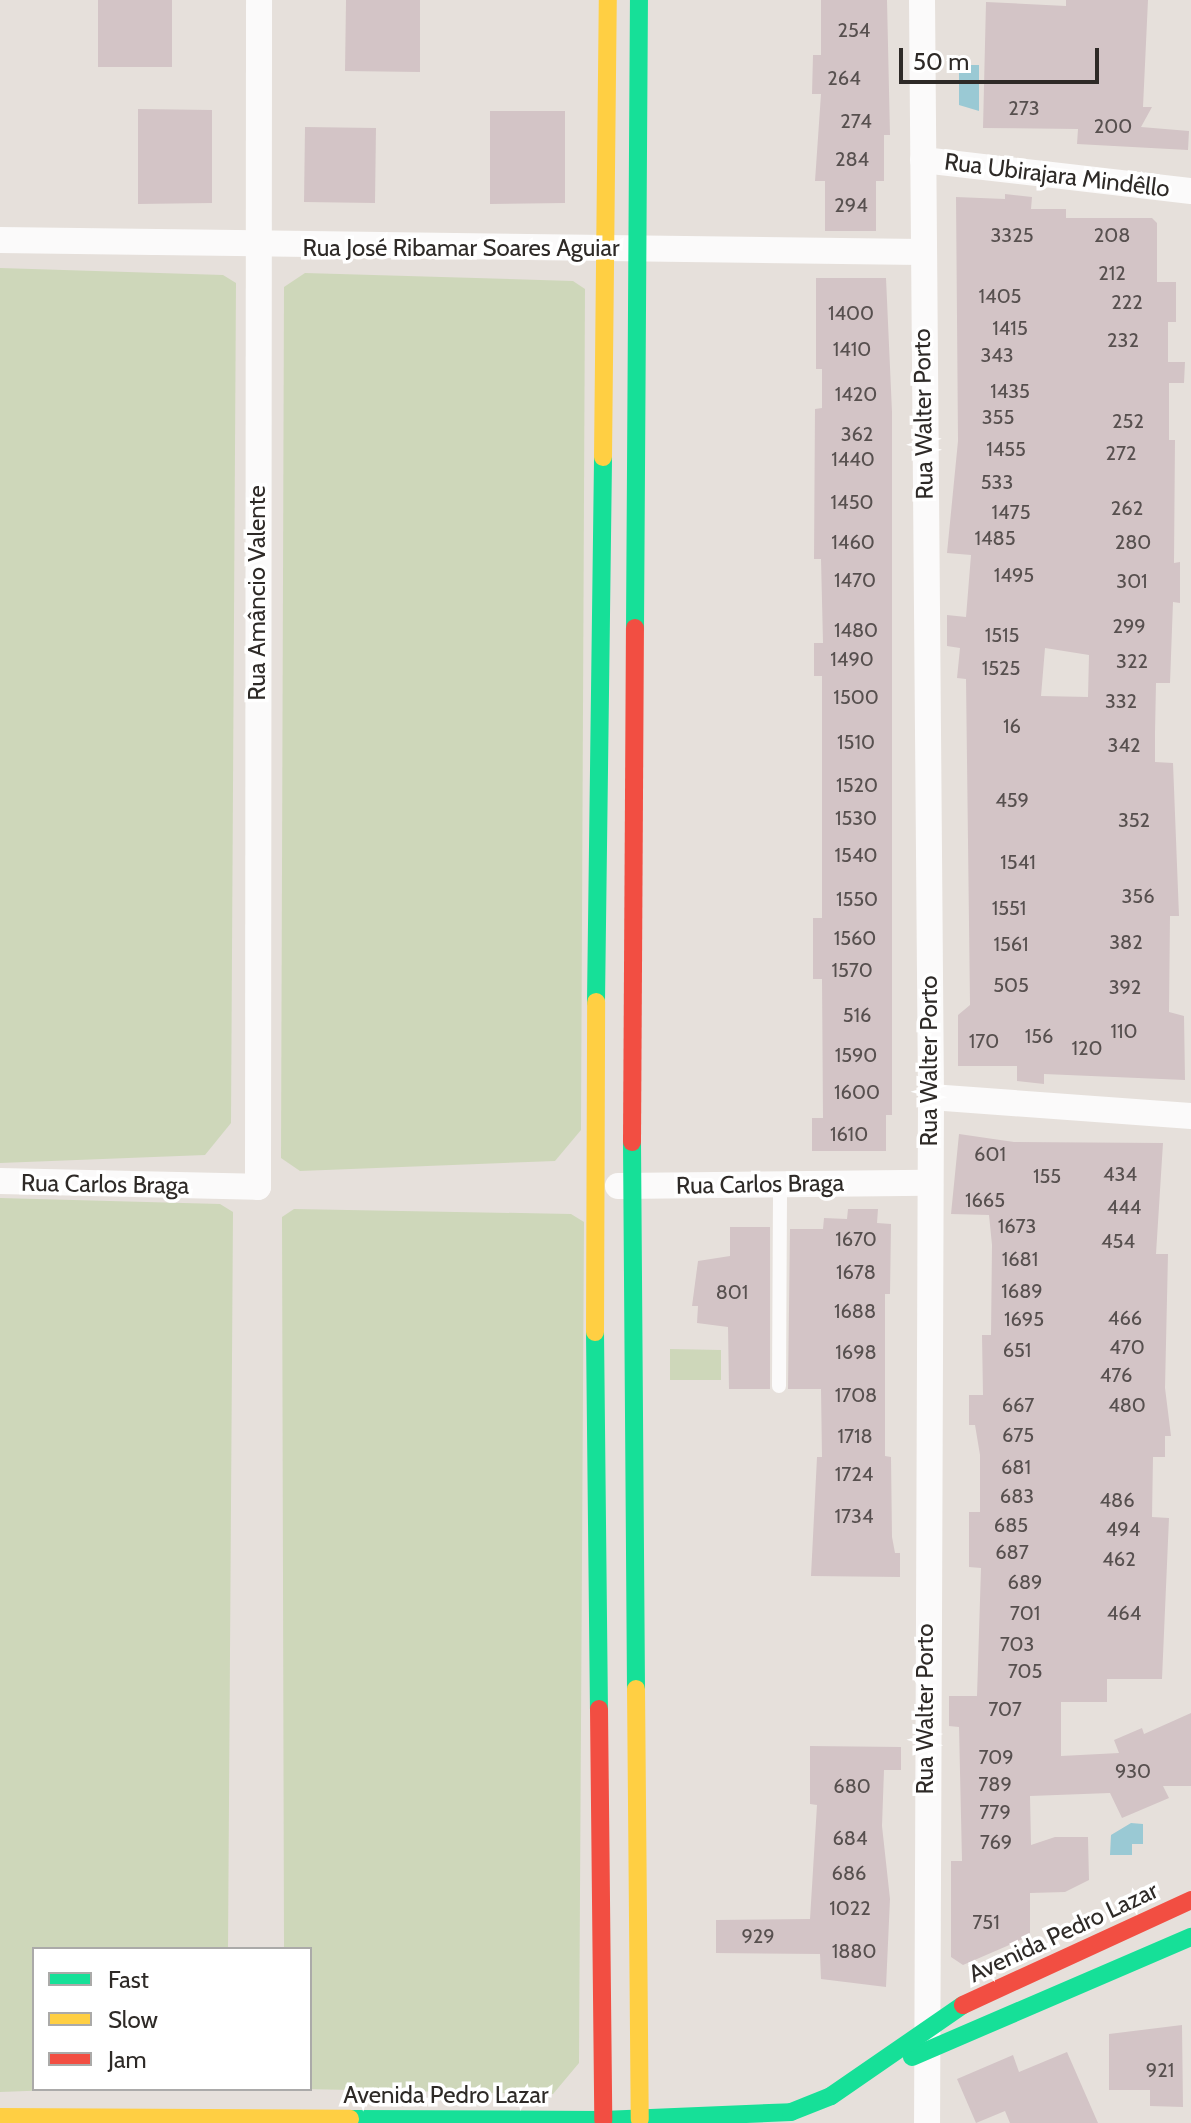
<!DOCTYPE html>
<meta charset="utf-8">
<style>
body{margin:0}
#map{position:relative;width:1191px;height:2123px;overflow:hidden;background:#e6e0db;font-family:Cabin,sans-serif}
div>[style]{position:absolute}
.green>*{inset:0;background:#ced7ba}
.water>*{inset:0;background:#9ac9d4}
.building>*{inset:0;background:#d3c4c6}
.lane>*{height:14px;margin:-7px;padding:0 7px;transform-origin:7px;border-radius:7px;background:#fbfafa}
.street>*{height:26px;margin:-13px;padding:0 13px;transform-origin:13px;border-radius:13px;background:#fbfafa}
.fast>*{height:18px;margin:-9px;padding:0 9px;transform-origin:9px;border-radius:9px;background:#16e098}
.slow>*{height:18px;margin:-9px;padding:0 9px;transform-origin:9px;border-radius:9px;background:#ffcf43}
.jam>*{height:18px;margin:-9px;padding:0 9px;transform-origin:9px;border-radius:9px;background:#f24e42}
span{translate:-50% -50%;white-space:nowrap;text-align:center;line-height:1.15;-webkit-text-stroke:7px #fff;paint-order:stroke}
.number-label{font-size:20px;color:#57504f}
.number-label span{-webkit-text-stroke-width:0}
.street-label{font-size:24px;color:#2e2a27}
.legend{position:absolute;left:32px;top:1947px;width:280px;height:144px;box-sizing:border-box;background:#fff;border:2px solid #abaaa9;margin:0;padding:10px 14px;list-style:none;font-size:24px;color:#2e2a27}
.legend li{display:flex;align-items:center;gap:16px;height:40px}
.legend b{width:40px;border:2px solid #abaaa9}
.scale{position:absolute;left:899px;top:48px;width:200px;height:36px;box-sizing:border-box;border:4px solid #2e2a27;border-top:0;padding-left:10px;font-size:24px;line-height:28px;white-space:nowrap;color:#2e2a27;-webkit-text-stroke:6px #fff;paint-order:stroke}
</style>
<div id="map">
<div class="green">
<i style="clip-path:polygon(0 268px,223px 275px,236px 283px,231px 1123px,205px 1155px,0 1163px)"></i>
<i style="clip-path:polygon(305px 273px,573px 281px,585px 289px,581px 1130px,555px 1161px,300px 1171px,281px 1158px,284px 287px)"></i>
<i style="clip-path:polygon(0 1198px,220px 1204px,233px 1212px,228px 1949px,34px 1949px,34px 2089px,81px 2089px,0 2092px)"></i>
<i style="clip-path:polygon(294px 1209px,571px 1214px,584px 1222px,579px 2063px,553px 2094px,303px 2089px,310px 2089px,310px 1949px,284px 1949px,282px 1217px)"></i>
<i style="clip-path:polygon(670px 1349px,721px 1350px,721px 1380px,670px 1380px)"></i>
</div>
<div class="water">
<i style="clip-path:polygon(959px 65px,979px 65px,979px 111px,959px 105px)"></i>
<i style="clip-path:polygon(1131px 1823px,1143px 1824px,1143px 1844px,1132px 1844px,1132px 1855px,1110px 1855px,1111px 1835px)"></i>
</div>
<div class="building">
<i style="clip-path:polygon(98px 0,172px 0,172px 67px,98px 67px)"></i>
<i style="clip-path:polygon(346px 0,420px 0,420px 72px,345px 71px)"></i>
<i style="clip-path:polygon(821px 0,887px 0,890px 135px,884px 135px,884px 181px,876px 181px,876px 231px,825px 231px,825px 181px,815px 181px,821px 94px,812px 94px,813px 55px,821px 55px)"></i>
<i style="clip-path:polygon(1066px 0,1148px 0,1143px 107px,1152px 107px,1141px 127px,1189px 131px,1188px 150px,1077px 144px,1078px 129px,983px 128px,986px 2px,1066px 6px)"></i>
<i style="clip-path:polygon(138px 109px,212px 110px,212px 203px,138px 204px)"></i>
<i style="clip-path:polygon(490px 111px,565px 111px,565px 203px,490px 204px)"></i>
<i style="clip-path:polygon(305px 127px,376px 128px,375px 203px,304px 202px)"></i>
<i style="clip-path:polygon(evenodd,1005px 194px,1032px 197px,1031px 209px,1066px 209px,1066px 218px,1152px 218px,1157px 223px,1157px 282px,1176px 282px,1176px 322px,1168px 322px,1168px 362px,1185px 362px,1184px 383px,1169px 383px,1169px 440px,1175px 440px,1174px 563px,1180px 562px,1180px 603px,1173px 602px,1170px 683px,1156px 683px,1155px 733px,1155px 762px,1173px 763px,1179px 916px,1170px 916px,1169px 1012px,1184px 1016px,1185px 1080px,1044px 1074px,1044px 1084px,1017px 1081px,1017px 1066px,958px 1066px,958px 1015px,970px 1005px,966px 679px,957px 678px,960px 648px,947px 646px,947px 615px,966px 617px,971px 555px,947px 553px,958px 441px,956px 197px,1005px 199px,1005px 194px,1045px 648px,1089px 655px,1088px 697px,1041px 696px,1045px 648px)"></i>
<i style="clip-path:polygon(816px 278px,886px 278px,892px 412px,892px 1115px,886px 1115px,886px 1151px,812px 1151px,812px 1118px,823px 1118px,822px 979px,813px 979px,813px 918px,822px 918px,822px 676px,814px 676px,814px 643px,823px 643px,821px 559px,814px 559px,815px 409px,822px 408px,822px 369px,816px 369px)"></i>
<i style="clip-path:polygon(959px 1134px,1014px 1142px,1163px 1143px,1156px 1254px,1168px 1254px,1165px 1388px,1171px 1436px,1165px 1436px,1165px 1457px,1153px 1457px,1152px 1517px,1169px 1518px,1162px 1679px,1107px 1679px,1107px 1702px,1061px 1702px,1061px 1756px,1119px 1753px,1114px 1740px,1142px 1728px,1144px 1734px,1191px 1713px,1191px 1786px,1163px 1786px,1169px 1798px,1122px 1818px,1110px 1793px,1030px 1796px,1031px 1845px,1055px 1837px,1088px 1837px,1089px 1880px,1065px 1892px,1030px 1893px,1030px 1936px,963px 1965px,951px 1957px,951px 1861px,962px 1861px,959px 1727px,949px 1726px,949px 1696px,977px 1696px,981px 1568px,969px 1567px,969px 1512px,980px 1512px,980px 1455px,975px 1425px,969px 1425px,969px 1395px,983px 1395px,982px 1335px,991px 1335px,992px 1245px,989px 1215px,951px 1214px)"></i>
<i style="clip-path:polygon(848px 1209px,878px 1209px,877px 1223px,891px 1224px,890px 1294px,885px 1294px,885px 1456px,891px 1457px,892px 1537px,895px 1553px,900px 1553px,900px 1577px,811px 1576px,817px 1457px,822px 1457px,821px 1389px,788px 1389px,790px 1229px,823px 1229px,824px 1218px,847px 1219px)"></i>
<i style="clip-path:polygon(730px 1227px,770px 1227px,770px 1389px,729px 1389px,728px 1327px,697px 1323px,698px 1306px,692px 1306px,698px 1261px,730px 1256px)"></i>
<i style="clip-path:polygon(810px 1746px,901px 1747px,901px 1770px,884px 1770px,882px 1826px,890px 1899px,886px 1987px,821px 1979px,820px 1954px,716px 1953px,716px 1920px,810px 1919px,817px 1805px,810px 1804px)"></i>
<i style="clip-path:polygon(1182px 2025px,1183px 2107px,1150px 2106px,1150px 2090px,1109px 2090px,1109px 2034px)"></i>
<i style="clip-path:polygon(1067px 2052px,1098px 2123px,1010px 2123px,1005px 2111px,976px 2123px,957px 2079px,1013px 2055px,1019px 2072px)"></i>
</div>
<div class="lane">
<i style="left:779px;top:1386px;width:202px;rotate:-89.7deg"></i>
</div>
<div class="street">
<i style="left:922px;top:0;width:1097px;rotate:89.53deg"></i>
<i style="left:931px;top:1097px;width:1026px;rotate:90.22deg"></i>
<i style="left:923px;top:160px;width:270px;rotate:6.6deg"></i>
<i style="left:0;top:240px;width:921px;rotate:0.75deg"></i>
<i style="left:931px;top:1097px;width:261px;rotate:4.2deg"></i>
<i style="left:0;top:1181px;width:258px;rotate:1.3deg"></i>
<i style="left:258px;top:1187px;width:1187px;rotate:-89.95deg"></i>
<i style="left:618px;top:1186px;width:309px;rotate:-0.6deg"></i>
</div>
<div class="fast">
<i style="left:635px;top:628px;width:628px;rotate:-89.64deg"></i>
<i style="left:596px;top:1002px;width:545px;rotate:-89.26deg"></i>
<i style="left:632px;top:1142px;width:547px;rotate:89.58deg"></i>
<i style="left:595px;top:1332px;width:377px;rotate:89.4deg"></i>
<i style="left:912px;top:2057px;width:304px;rotate:-23.3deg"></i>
<i style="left:350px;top:2119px;width:253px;rotate:0.2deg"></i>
<i style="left:603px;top:2120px;width:188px;rotate:-2.4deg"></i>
<i style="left:791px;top:2112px;width:43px;rotate:-21.8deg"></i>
<i style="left:831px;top:2096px;width:160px;rotate:-34.6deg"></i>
</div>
<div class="slow">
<i style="left:603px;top:457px;width:457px;rotate:-89.4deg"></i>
<i style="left:595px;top:1332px;width:330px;rotate:-89.8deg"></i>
<i style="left:636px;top:1689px;width:430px;rotate:89.5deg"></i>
<i style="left:0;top:2117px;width:350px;rotate:0.3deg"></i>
</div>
<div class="jam">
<i style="left:632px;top:1142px;width:514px;rotate:-89.67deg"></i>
<i style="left:599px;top:1709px;width:411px;rotate:89.4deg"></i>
<i style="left:963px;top:2005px;width:251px;rotate:-24.7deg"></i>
</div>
<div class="number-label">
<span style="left:854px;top:30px">254</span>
<span style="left:844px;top:78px">264</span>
<span style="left:1024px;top:108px">273</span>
<span style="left:856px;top:121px">274</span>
<span style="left:1113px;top:126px">200</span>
<span style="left:852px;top:159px">284</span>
<span style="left:851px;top:205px">294</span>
<span style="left:1012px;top:235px">3325</span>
<span style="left:1112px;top:235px">208</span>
<span style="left:1112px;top:273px">212</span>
<span style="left:1000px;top:296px">1405</span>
<span style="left:1127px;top:302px">222</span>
<span style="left:851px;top:313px">1400</span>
<span style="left:1010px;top:328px">1415</span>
<span style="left:1123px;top:340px">232</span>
<span style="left:852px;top:349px">1410</span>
<span style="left:997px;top:355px">343</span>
<span style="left:1010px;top:391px">1435</span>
<span style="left:856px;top:394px">1420</span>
<span style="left:998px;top:417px">355</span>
<span style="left:1128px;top:421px">252</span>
<span style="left:857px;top:434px">362</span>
<span style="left:1006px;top:449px">1455</span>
<span style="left:1121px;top:453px">272</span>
<span style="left:853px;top:459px">1440</span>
<span style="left:997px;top:482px">533</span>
<span style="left:852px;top:502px">1450</span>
<span style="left:1127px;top:508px">262</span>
<span style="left:1011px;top:512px">1475</span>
<span style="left:995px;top:538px">1485</span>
<span style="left:853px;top:542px">1460</span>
<span style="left:1133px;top:542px">280</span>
<span style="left:1014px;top:575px">1495</span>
<span style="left:855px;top:580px">1470</span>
<span style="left:1132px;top:581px">301</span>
<span style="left:1129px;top:626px">299</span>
<span style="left:856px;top:630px">1480</span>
<span style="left:1002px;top:635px">1515</span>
<span style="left:852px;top:659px">1490</span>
<span style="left:1132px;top:661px">322</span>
<span style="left:1001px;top:668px">1525</span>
<span style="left:856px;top:697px">1500</span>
<span style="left:1121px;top:701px">332</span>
<span style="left:1012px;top:726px">16</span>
<span style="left:856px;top:742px">1510</span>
<span style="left:1124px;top:745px">342</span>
<span style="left:857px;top:785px">1520</span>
<span style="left:1012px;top:800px">459</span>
<span style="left:856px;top:818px">1530</span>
<span style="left:1134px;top:820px">352</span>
<span style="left:856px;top:855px">1540</span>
<span style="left:1018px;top:862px">1541</span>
<span style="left:1138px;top:896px">356</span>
<span style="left:857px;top:899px">1550</span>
<span style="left:1009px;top:908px">1551</span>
<span style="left:855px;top:938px">1560</span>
<span style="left:1126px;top:942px">382</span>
<span style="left:1011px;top:944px">1561</span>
<span style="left:852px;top:970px">1570</span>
<span style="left:1011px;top:985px">505</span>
<span style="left:1125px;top:987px">392</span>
<span style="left:857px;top:1015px">516</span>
<span style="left:1124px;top:1031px">110</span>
<span style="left:1039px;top:1036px">156</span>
<span style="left:984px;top:1041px">170</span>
<span style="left:1087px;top:1048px">120</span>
<span style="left:856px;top:1055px">1590</span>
<span style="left:857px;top:1092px">1600</span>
<span style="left:849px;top:1134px">1610</span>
<span style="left:990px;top:1154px">601</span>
<span style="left:1120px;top:1174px">434</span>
<span style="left:1047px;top:1176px">155</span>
<span style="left:985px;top:1200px">1665</span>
<span style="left:1124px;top:1207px">444</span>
<span style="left:1017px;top:1226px">1673</span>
<span style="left:856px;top:1239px">1670</span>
<span style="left:1118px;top:1241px">454</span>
<span style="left:1020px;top:1259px">1681</span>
<span style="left:856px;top:1272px">1678</span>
<span style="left:1022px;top:1291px">1689</span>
<span style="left:732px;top:1292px">801</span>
<span style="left:855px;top:1311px">1688</span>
<span style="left:1125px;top:1318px">466</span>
<span style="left:1024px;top:1319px">1695</span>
<span style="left:1127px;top:1347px">470</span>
<span style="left:1017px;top:1350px">651</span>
<span style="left:856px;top:1352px">1698</span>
<span style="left:1116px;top:1375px">476</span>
<span style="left:856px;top:1395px">1708</span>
<span style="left:1018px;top:1405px">667</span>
<span style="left:1127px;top:1405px">480</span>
<span style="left:1018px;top:1435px">675</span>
<span style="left:855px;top:1436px">1718</span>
<span style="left:1016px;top:1467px">681</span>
<span style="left:854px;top:1474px">1724</span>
<span style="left:1017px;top:1496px">683</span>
<span style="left:1117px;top:1500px">486</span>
<span style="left:854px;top:1516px">1734</span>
<span style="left:1011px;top:1525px">685</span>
<span style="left:1123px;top:1529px">494</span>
<span style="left:1012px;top:1552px">687</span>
<span style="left:1119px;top:1559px">462</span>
<span style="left:1025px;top:1582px">689</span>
<span style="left:1025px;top:1613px">701</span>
<span style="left:1124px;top:1613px">464</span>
<span style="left:1017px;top:1644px">703</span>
<span style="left:1025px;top:1671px">705</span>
<span style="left:1005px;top:1709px">707</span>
<span style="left:996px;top:1757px">709</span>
<span style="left:1133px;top:1771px">930</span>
<span style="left:995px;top:1784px">789</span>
<span style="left:852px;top:1786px">680</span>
<span style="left:995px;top:1812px">779</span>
<span style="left:850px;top:1838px">684</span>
<span style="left:996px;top:1842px">769</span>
<span style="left:849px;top:1873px">686</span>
<span style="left:850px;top:1908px">1022</span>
<span style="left:986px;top:1922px">751</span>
<span style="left:758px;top:1936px">929</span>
<span style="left:854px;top:1951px">1880</span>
<span style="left:1160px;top:2070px">921</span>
</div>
<div class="street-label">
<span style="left:1057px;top:175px;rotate:7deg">Rua Ubirajara Mindêllo</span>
<span style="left:461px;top:248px">Rua José Ribamar Soares Aguiar</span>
<span style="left:923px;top:414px;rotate:-91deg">Rua Walter Porto</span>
<span style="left:257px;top:593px;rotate:-90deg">Rua Amâncio Valente</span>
<span style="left:929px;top:1061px;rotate:-90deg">Rua Walter Porto</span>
<span style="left:105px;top:1184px;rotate:1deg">Rua Carlos Braga</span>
<span style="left:760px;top:1184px;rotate:-1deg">Rua Carlos Braga</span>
<span style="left:925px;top:1709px;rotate:-90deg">Rua Walter Porto</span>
<span style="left:1063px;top:1932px;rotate:-25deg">Avenida Pedro Lazar</span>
<span style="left:446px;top:2095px">Avenida Pedro Lazar</span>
</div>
<ul class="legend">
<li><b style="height:10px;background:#16e098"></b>Fast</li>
<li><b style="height:10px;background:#ffcf43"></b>Slow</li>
<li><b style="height:10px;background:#f24e42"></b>Jam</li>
</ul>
<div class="scale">50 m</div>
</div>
